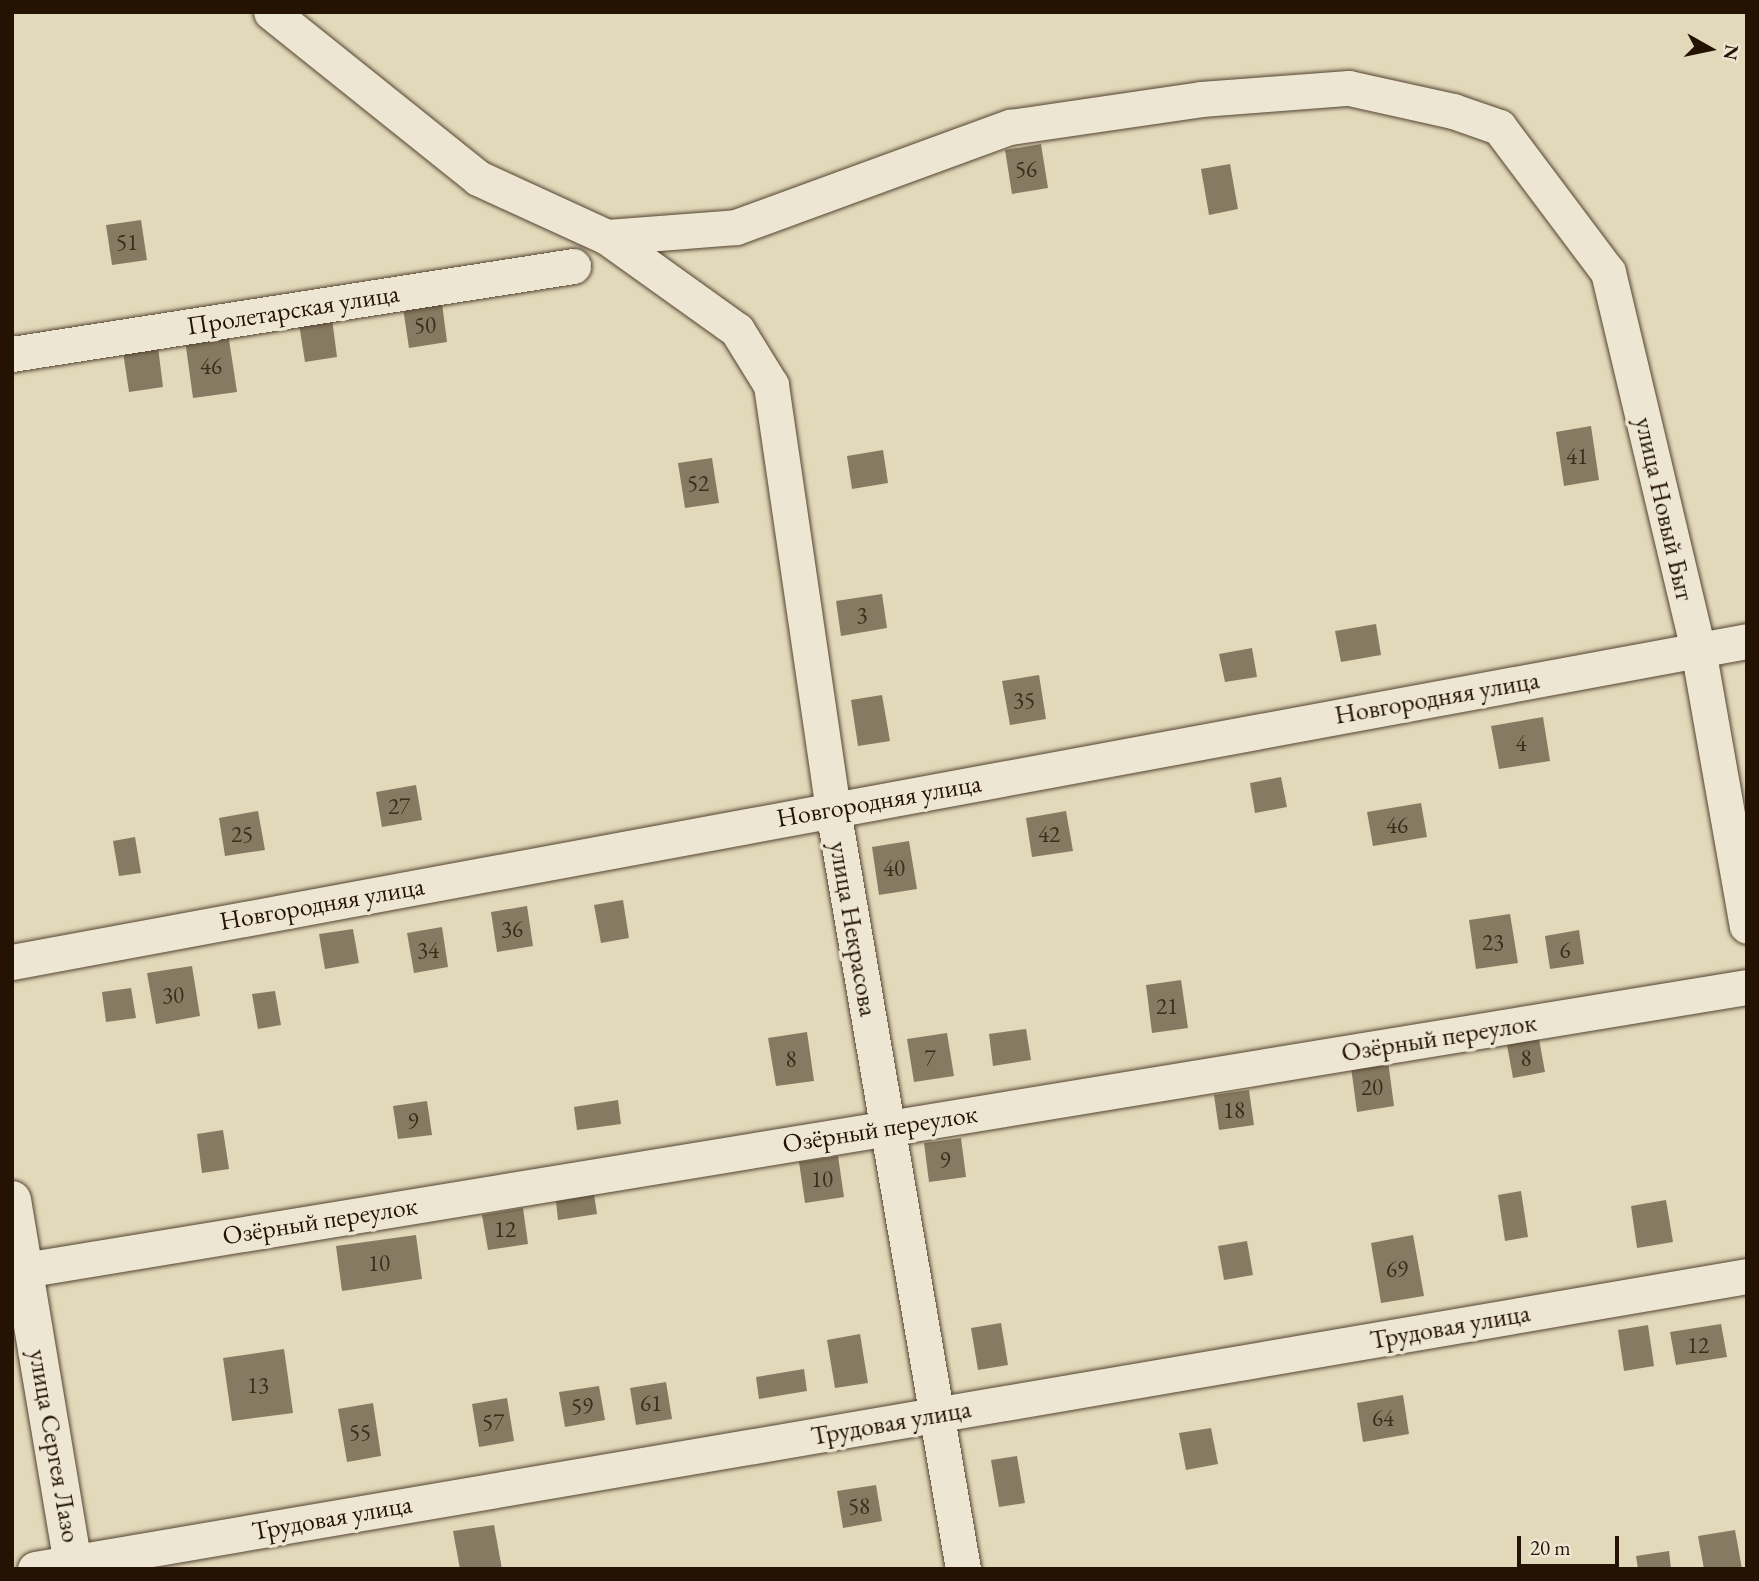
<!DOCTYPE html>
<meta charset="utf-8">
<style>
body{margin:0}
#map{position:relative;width:1759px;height:1581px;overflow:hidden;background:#e2d9ba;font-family:"EB Garamond",serif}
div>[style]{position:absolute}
.building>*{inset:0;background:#877a62}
.roads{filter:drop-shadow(0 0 2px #544431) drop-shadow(0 0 2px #544431)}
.minor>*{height:35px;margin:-17.5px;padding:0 17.5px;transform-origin:17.5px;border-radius:17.5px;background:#ece6d2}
.secondary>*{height:38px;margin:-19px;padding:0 19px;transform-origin:19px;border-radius:19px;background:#ece6d2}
span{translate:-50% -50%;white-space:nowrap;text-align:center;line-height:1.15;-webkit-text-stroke:7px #ece6d2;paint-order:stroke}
.number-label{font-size:23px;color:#3d2d1b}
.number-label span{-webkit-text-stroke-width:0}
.street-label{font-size:26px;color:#241303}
.frame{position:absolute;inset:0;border:14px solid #241303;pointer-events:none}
.north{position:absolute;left:1675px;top:14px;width:70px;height:70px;-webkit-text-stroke:5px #ece6d2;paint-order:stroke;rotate:99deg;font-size:19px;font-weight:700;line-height:28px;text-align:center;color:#241303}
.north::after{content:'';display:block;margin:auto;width:24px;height:32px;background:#241303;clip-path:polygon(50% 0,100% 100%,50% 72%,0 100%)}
.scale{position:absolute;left:1517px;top:1536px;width:102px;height:32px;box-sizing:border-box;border:4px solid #241303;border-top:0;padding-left:9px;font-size:21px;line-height:24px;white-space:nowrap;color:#241303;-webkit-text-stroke:5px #ece6d2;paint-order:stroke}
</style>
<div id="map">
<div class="building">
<i style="clip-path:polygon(1041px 144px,1048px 188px,1012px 194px,1005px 150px)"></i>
<i style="clip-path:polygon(1230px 164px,1238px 209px,1209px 215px,1201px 169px)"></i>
<i style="clip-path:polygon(141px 220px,147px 260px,112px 265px,106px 225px)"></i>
<i style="clip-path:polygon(442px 303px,447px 342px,409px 348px,403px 308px)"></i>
<i style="clip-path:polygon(332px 319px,337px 357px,305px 362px,299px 324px)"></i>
<i style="clip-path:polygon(228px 333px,237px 392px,193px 398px,185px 340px)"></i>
<i style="clip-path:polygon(158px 347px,163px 387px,129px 392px,123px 352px)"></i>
<i style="clip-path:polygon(1591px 426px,1599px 480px,1564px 486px,1556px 432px)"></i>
<i style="clip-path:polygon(883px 450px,888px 483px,852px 489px,847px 456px)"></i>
<i style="clip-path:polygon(712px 458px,719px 503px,685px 508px,678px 463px)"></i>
<i style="clip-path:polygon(882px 594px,887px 628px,841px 636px,836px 601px)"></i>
<i style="clip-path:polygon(1376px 624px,1381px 655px,1341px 662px,1335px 631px)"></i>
<i style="clip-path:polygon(1252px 648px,1257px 677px,1225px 682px,1219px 654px)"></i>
<i style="clip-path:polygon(1039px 675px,1046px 719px,1010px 725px,1002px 681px)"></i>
<i style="clip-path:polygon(882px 695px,890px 741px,858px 746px,851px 700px)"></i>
<i style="clip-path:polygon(1543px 717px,1550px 761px,1499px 769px,1491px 726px)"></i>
<i style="clip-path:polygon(1281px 777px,1287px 807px,1255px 813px,1250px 783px)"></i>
<i style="clip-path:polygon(416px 785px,422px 820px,382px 827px,376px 792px)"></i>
<i style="clip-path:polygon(1421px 803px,1427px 837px,1373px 846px,1367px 812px)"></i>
<i style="clip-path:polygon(258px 811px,265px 850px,225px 856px,219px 818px)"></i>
<i style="clip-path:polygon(1066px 811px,1073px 851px,1032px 857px,1026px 818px)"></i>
<i style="clip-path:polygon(135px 837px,141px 873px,119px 876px,113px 841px)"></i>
<i style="clip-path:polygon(909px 841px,917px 889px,879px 895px,872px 847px)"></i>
<i style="clip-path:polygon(623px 900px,629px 938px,601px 943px,594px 905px)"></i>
<i style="clip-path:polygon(527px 906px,533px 946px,497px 952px,491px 912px)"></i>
<i style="clip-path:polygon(1510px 914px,1518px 963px,1476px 969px,1469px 920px)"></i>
<i style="clip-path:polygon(442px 927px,448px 967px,414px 973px,407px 933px)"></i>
<i style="clip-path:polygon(353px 929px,359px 963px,325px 969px,319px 934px)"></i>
<i style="clip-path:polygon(1579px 930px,1584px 964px,1550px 969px,1545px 936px)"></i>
<i style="clip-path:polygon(192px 966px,200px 1016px,156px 1024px,147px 973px)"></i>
<i style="clip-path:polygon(1181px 980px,1188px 1028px,1152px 1033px,1146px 985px)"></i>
<i style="clip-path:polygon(131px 988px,136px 1018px,106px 1022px,102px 992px)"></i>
<i style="clip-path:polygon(275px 991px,281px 1025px,258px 1029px,252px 994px)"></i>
<i style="clip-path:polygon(1026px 1029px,1031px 1060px,993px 1066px,989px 1034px)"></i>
<i style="clip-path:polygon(807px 1032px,814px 1081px,776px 1086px,768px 1038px)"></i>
<i style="clip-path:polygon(947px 1033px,954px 1076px,914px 1082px,907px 1039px)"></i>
<i style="clip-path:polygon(1539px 1039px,1545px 1072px,1513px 1078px,1507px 1045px)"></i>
<i style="clip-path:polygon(1388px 1061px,1394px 1106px,1357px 1112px,1351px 1067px)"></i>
<i style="clip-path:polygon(1249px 1090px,1254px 1125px,1219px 1130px,1214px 1095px)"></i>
<i style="clip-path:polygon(618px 1100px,621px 1124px,577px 1130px,574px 1107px)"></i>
<i style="clip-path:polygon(427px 1101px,432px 1135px,398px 1139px,393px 1106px)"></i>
<i style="clip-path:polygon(223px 1130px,229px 1169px,202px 1173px,197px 1134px)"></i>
<i style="clip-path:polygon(961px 1138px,966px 1177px,929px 1182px,924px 1143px)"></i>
<i style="clip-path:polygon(838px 1156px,844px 1197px,805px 1203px,799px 1162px)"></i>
<i style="clip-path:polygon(593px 1187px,597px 1214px,558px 1220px,555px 1192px)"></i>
<i style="clip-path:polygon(1521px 1191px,1528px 1237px,1505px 1241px,1498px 1195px)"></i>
<i style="clip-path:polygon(1666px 1200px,1673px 1242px,1637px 1248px,1631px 1206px)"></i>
<i style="clip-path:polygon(523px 1208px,528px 1244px,488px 1250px,482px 1215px)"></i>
<i style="clip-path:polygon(416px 1235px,422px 1279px,342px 1291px,336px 1246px)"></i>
<i style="clip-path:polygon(1413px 1235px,1424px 1296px,1381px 1303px,1371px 1243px)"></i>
<i style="clip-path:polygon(1247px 1241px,1253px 1275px,1224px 1280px,1218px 1246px)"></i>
<i style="clip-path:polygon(1001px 1323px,1008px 1365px,978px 1370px,971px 1328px)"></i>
<i style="clip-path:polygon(1721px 1324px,1727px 1357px,1676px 1365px,1670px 1332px)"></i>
<i style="clip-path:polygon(1648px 1325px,1654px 1366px,1624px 1371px,1618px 1330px)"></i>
<i style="clip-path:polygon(860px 1334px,868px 1383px,835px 1388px,827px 1340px)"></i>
<i style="clip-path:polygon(284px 1349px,293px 1413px,232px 1421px,223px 1358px)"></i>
<i style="clip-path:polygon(804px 1369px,807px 1391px,759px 1399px,756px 1377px)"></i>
<i style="clip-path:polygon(666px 1382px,672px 1419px,636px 1425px,630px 1388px)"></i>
<i style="clip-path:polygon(599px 1386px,605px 1420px,565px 1427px,559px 1392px)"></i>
<i style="clip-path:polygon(1403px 1395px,1409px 1434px,1363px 1442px,1357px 1403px)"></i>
<i style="clip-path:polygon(507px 1398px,514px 1441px,479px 1447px,472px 1404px)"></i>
<i style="clip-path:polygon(373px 1403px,381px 1456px,347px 1462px,338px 1409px)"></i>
<i style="clip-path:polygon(1211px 1428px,1218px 1464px,1186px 1470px,1179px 1433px)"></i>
<i style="clip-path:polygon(1017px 1456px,1025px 1503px,999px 1507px,991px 1460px)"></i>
<i style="clip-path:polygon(876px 1485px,882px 1521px,843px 1528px,837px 1491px)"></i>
<i style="clip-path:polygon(494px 1525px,502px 1569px,460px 1569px,453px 1531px)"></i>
<i style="clip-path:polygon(1735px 1530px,1742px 1569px,1704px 1569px,1698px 1536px)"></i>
<i style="clip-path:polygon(1669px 1551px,1671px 1569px,1638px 1569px,1636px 1556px)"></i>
</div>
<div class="roads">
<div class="minor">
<i style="left:271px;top:12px;width:265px;rotate:38.7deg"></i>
<i style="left:478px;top:178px;width:142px;rotate:24.6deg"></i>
<i style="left:607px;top:237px;width:129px;rotate:-4.4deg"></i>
<i style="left:736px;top:227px;width:292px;rotate:-20.1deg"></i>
<i style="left:1010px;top:127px;width:193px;rotate:-8.3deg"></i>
<i style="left:1201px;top:99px;width:148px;rotate:-4.3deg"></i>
<i style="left:1349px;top:88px;width:107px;rotate:12.5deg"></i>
<i style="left:1453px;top:111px;width:49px;rotate:19.2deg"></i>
<i style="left:1499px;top:127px;width:181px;rotate:53.1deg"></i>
<i style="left:1608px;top:272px;width:388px;rotate:76.6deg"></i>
<i style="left:1698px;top:649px;width:281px;rotate:80deg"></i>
<i style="left:607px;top:237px;width:160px;rotate:35.6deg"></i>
<i style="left:737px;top:330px;width:65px;rotate:58.3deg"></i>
<i style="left:771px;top:385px;width:429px;rotate:81.7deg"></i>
<i style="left:833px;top:810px;width:770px;rotate:80.28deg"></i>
<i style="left:12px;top:354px;width:568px;rotate:-8.91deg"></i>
<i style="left:12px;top:962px;width:1764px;rotate:-10.48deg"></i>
<i style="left:12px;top:1272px;width:1758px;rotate:-9.33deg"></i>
<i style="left:35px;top:1569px;width:1737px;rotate:-9.71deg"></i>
</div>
<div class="secondary">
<i style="left:12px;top:1200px;width:374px;rotate:80.5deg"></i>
</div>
</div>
<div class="number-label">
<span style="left:1026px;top:169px">56</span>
<span style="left:127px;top:242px">51</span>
<span style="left:425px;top:325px">50</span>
<span style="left:211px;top:366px">46</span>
<span style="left:1577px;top:456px">41</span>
<span style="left:698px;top:483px">52</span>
<span style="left:862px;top:615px">3</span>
<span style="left:1024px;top:700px">35</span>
<span style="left:1521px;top:743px">4</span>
<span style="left:399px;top:806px">27</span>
<span style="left:1397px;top:825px">46</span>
<span style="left:242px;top:834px">25</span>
<span style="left:1049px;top:834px">42</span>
<span style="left:894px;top:868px">40</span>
<span style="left:512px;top:929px">36</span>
<span style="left:1493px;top:942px">23</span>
<span style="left:428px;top:950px">34</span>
<span style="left:1565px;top:950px">6</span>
<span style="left:173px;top:995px">30</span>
<span style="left:1167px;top:1006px">21</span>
<span style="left:930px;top:1058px">7</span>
<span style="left:1526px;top:1058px">8</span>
<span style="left:791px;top:1059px">8</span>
<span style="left:1372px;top:1087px">20</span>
<span style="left:1234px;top:1110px">18</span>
<span style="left:413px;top:1121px">9</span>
<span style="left:945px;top:1160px">9</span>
<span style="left:822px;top:1179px">10</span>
<span style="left:505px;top:1229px">12</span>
<span style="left:379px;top:1263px">10</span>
<span style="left:1397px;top:1269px">69</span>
<span style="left:1698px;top:1345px">12</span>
<span style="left:258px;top:1385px">13</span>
<span style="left:651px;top:1403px">61</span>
<span style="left:582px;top:1406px">59</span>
<span style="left:1383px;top:1418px">64</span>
<span style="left:493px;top:1422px">57</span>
<span style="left:360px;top:1432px">55</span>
<span style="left:859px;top:1506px">58</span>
</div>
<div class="street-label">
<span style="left:293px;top:310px;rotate:-9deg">Пролетарская улица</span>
<span style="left:1664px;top:509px;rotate:77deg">улица Новый Быт</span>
<span style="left:1437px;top:698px;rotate:-10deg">Новгородняя улица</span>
<span style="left:879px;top:801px;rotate:-10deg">Новгородняя улица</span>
<span style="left:322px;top:904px;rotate:-10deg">Новгородняя улица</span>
<span style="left:853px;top:929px;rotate:80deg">улица Некрасова</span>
<span style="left:1439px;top:1038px;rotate:-9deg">Озёрный переулок</span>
<span style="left:880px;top:1129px;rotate:-9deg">Озёрный переулок</span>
<span style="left:320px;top:1221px;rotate:-9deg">Озёрный переулок</span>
<span style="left:1450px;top:1327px;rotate:-10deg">Трудовая улица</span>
<span style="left:891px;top:1423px;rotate:-10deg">Трудовая улица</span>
<span style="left:54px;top:1446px;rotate:80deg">улица Сергея Лазо</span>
<span style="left:332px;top:1518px;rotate:-10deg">Трудовая улица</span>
</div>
<div class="frame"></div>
<div class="north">N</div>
<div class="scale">20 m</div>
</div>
